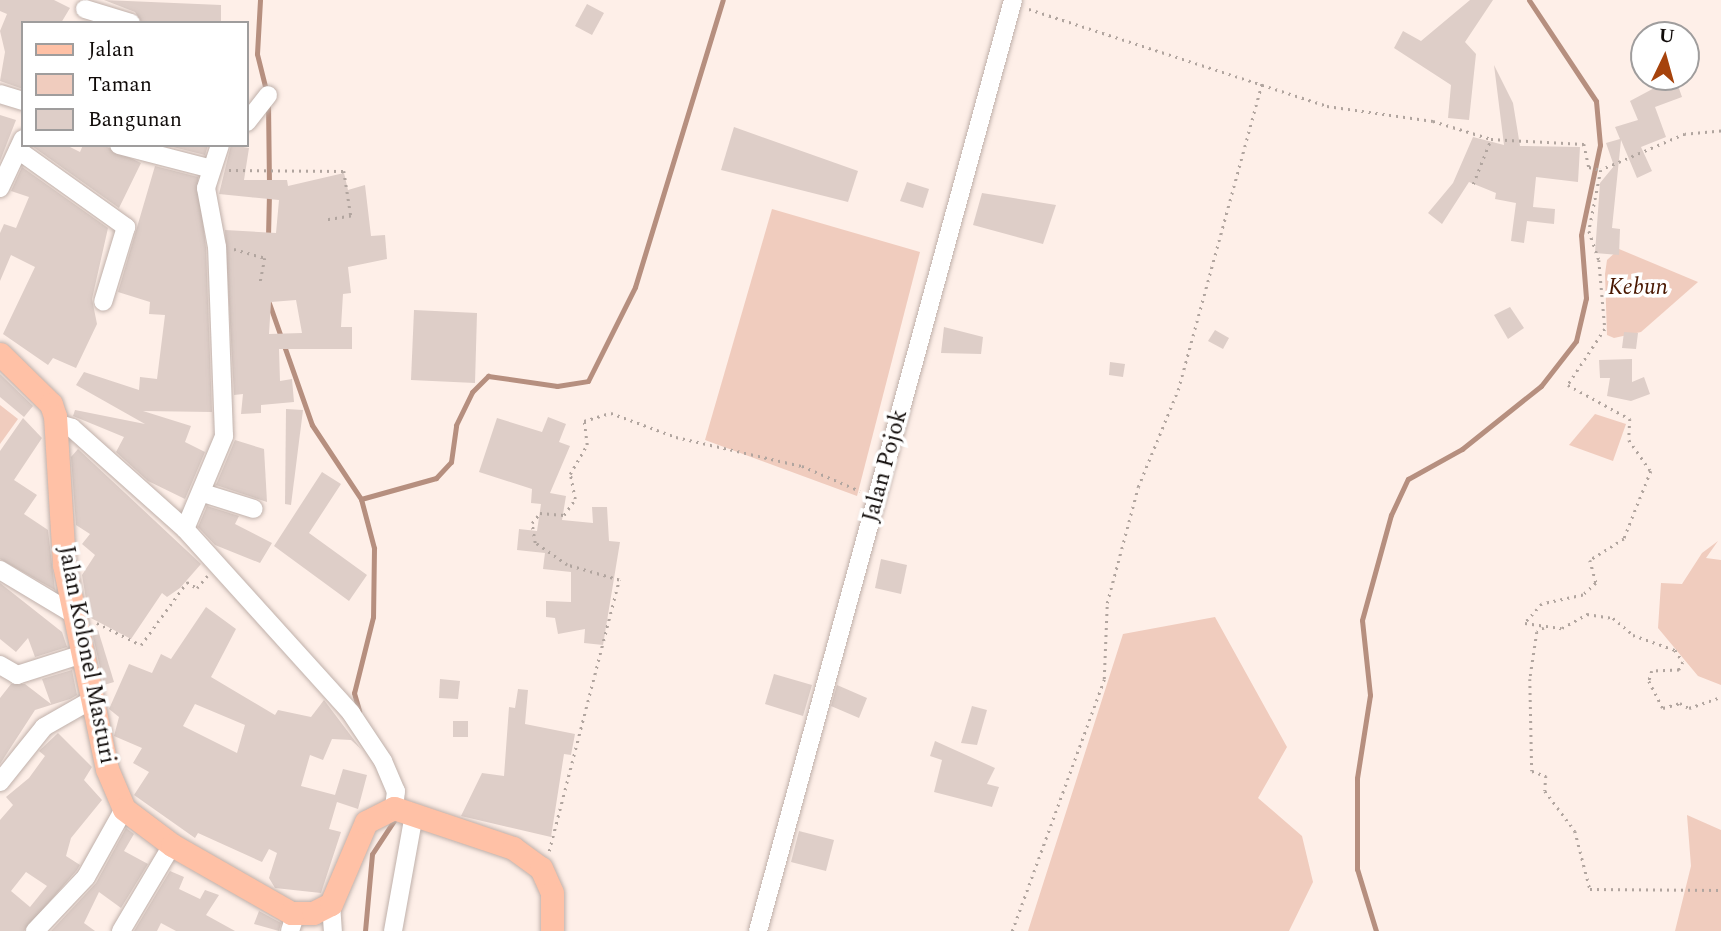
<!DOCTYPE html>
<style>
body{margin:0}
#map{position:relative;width:1721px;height:931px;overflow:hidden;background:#feefe8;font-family:Spectral,serif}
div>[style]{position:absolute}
.green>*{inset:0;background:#f0ccbe}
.stream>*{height:5px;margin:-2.5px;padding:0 2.5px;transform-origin:2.5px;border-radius:2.5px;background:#b68f7f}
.building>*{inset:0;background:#decec8}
.path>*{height:2.5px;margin-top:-1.25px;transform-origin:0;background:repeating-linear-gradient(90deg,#b1a59f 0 2px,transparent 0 7px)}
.roads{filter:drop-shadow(0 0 2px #bfb0aa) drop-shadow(0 0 2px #bfb0aa)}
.minor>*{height:18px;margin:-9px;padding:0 9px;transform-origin:9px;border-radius:9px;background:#fff}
.major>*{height:23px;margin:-11.5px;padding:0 11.5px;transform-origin:11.5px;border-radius:11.5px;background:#ffc1a6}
span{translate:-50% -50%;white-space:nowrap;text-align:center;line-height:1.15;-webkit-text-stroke:7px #fff;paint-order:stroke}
.park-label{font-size:23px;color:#491700;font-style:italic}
.street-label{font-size:23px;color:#100b09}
.legend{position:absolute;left:21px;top:21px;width:228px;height:126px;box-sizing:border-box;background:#fff;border:2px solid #9f9d9d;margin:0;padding:9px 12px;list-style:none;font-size:21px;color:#100b09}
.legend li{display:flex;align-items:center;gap:14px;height:35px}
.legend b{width:35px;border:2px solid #9f9d9d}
.north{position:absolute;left:1630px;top:21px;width:70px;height:70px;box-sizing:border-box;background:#fff;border:2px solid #9f9d9d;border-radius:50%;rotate:5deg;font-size:19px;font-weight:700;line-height:28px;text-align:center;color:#100b09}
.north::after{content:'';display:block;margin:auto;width:24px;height:32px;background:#a6430c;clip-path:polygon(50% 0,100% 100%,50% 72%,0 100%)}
</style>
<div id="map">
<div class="green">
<i style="clip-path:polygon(772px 209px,920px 252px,857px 496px,705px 440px)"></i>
<i style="clip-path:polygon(1619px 249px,1698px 282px,1641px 332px,1614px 338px,1607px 335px,1605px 274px,1607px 260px)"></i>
<i style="clip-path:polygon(0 405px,18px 419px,0 444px)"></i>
<i style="clip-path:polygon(1595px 414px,1626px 424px,1613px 461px,1569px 445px)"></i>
<i style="clip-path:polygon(1718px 541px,1706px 558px,1721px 560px,1721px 685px,1698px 676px,1658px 628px,1661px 583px,1682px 584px,1702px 553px)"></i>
<i style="clip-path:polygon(1215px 617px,1287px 747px,1258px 798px,1302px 836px,1313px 882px,1289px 931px,1028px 931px,1123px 634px)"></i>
<i style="clip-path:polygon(1687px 815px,1721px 830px,1721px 931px,1675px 931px,1691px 866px)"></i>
</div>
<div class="stream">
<i style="left:260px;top:0;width:54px;rotate:93.2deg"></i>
<i style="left:257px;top:54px;width:41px;rotate:76deg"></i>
<i style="left:268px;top:103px;width:81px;rotate:89.3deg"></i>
<i style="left:268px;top:237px;width:43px;rotate:-88.7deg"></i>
<i style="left:269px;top:303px;width:129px;rotate:70.6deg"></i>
<i style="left:312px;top:425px;width:89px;rotate:56.5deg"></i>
<i style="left:361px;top:499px;width:51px;rotate:75.1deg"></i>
<i style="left:374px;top:548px;width:69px;rotate:90.8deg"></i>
<i style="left:373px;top:617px;width:78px;rotate:104deg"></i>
<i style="left:354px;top:693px;width:19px;rotate:74deg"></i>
<i style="left:361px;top:499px;width:78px;rotate:-15.6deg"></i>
<i style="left:436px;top:478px;width:22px;rotate:-47deg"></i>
<i style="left:451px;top:462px;width:37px;rotate:-82deg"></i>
<i style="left:456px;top:425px;width:37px;rotate:-64deg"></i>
<i style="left:472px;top:392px;width:23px;rotate:-45deg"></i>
<i style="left:488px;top:376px;width:70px;rotate:8.2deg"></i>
<i style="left:557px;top:386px;width:31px;rotate:-9deg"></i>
<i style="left:588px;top:381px;width:105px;rotate:-63.4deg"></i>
<i style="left:635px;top:287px;width:300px;rotate:-73deg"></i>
<i style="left:365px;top:931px;width:77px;rotate:-84.8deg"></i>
<i style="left:372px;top:854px;width:45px;rotate:-56.7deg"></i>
<i style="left:1376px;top:931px;width:65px;rotate:-107deg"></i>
<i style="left:1357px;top:869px;width:91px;rotate:-90deg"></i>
<i style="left:1357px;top:778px;width:84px;rotate:-81.1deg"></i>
<i style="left:1370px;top:695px;width:75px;rotate:-96.1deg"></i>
<i style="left:1362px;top:620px;width:109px;rotate:-74.6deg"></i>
<i style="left:1391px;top:515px;width:40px;rotate:-65deg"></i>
<i style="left:1408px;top:479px;width:62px;rotate:-29.1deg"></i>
<i style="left:1462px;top:449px;width:101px;rotate:-38.6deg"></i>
<i style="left:1541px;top:386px;width:57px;rotate:-52.1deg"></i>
<i style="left:1576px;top:341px;width:44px;rotate:-76.9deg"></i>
<i style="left:1586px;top:298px;width:63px;rotate:-94.5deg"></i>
<i style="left:1581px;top:235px;width:92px;rotate:-78.1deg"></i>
<i style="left:1600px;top:145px;width:44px;rotate:-95.2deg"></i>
<i style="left:1596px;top:101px;width:121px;rotate:-123.6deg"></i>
</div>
<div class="building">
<i style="clip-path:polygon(0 0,54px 0,70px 8px,61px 23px,23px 23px,23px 89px,0 81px,5px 52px,0 31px,7px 14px,0 11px)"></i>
<i style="clip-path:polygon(104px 0,221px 5px,221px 23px,142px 23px,135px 12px)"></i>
<i style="clip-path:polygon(1470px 0,1493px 0,1465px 42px,1476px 54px,1469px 120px,1448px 118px,1451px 85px,1394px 48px,1403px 31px,1421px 41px)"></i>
<i style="clip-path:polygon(587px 4px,604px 13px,592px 35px,575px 26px)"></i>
<i style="clip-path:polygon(1494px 65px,1513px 103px,1520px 146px,1580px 147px,1578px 182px,1536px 177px,1533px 207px,1555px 209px,1554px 224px,1527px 221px,1524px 243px,1511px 241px,1516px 203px,1495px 199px,1496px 193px,1469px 182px,1442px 224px,1428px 213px,1453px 183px,1473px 137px,1504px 145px)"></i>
<i style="clip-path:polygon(1675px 77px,1682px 97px,1655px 107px,1666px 137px,1641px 147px,1652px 171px,1637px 178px,1621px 140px,1612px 228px,1620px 229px,1619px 255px,1595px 253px,1600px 183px,1614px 166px,1606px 143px,1620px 139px,1615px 127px,1638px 120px,1630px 101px)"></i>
<i style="clip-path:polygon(0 115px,16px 120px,0 161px)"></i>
<i style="clip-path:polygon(734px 127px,858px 171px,848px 202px,721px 170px)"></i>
<i style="clip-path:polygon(66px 145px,80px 152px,83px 145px,103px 145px,141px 163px,119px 208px,32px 146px)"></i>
<i style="clip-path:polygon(165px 145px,208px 145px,205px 155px)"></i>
<i style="clip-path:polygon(evenodd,231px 145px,249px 148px,244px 180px,287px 180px,288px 186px,344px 173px,348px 190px,365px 185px,371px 236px,385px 235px,387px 259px,348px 267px,351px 293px,343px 294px,341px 327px,352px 327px,352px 349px,279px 349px,280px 381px,292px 379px,294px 402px,261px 405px,261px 413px,241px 414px,243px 394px,234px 395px,225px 230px,276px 233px,279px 200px,219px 194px,231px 145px,296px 300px,302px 333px,269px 334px,271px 302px,296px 300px)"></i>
<i style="clip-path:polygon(155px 166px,198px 177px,206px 248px,212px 412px,143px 411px,191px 426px,185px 442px,205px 452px,185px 499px,148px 481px,116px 452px,124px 437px,73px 416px,75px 410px,145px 424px,76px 385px,84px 372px,139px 390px,140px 377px,157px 379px,165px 315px,149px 314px,150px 302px,118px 292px)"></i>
<i style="clip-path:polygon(22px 167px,108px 228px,92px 299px,97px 324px,76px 368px,53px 358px,48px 365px,3px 334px,35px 267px,11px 255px,0 281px,0 233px,4px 224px,16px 228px,29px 197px,11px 191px)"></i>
<i style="clip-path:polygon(907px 182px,929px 189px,923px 208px,900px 201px)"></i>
<i style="clip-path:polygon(982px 193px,1056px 205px,1043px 244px,973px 225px)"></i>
<i style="clip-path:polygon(1510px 307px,1524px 328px,1508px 339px,1494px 315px)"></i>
<i style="clip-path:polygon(414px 310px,477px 313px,475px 383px,411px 380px)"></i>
<i style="clip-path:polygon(944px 327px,983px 337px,981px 354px,941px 353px)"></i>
<i style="clip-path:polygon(1215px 330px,1229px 338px,1223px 349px,1208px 341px)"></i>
<i style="clip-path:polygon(1624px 332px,1638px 333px,1636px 349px,1622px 348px)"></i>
<i style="clip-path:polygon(1632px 359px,1632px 382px,1644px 377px,1650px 394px,1631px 401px,1607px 396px,1610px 378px,1600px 378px,1599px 360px)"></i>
<i style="clip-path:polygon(1110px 362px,1125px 364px,1123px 377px,1109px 375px)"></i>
<i style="clip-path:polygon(0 374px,33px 406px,24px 417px,0 397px)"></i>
<i style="clip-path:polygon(286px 409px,303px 410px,291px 505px,285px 504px)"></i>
<i style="clip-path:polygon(548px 417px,566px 424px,559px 442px,570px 446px,550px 493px,566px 496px,562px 520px,593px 523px,592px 507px,607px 507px,609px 541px,620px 542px,603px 645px,584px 643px,585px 629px,558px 634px,555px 618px,546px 617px,546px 601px,571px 602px,571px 572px,543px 569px,545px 553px,517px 550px,519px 529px,537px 531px,541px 504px,531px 503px,532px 489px,479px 472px,497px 418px,542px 432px)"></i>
<i style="clip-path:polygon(23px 418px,42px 438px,14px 480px,37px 495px,24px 514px,48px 530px,55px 590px,0 559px,0 451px)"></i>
<i style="clip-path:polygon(235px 440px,264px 449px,267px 502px,216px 485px)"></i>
<i style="clip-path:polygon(78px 449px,201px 564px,180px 588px,167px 597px,162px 593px,131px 639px,89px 617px,82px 575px,95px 555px,82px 544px,90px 534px,76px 525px,71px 457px)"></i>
<i style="clip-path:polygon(322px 472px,341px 484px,309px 533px,367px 575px,349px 601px,274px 546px)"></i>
<i style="clip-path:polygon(207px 506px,239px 516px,235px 524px,272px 543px,260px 563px,215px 545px,198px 527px)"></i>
<i style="clip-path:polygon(881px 559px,907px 565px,901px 594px,875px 588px)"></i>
<i style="clip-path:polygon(0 583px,62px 632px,67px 647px,35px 657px,28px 638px,16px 652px,0 639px)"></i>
<i style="clip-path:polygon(evenodd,206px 607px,236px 629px,211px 677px,275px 715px,278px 710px,311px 717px,324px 700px,361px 749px,351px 740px,332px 739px,323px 760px,310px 755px,301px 786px,335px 795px,343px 769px,367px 775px,358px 809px,337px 802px,329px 829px,341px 832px,321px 893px,275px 888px,269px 878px,277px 853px,269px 849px,262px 862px,198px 833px,195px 838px,134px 795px,149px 772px,133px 763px,142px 748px,114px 736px,119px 717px,109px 709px,129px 664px,152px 673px,161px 654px,171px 659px,206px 607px,195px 704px,245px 725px,237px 753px,183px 726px,195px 704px)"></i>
<i style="clip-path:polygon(98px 630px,114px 682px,104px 685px,92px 632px)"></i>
<i style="clip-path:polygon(72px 670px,77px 695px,70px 699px,35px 710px,0 764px,0 698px,11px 684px,25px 684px,51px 704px,42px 679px)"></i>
<i style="clip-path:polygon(774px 674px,812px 685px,803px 716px,765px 704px)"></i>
<i style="clip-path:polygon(440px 679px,460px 681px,458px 699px,439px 698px)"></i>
<i style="clip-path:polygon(837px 685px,867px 698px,859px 718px,831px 706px)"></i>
<i style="clip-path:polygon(518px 689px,528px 690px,525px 724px,575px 734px,571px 755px,564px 754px,551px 837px,461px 816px,482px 773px,504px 776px,509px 707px,515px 708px)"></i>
<i style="clip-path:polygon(972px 706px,987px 710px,977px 745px,961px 743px)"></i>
<i style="clip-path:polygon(453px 721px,468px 721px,468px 737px,453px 737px)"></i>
<i style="clip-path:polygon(evenodd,58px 733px,92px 767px,84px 780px,102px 800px,71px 838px,66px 856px,80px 865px,77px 870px,24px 931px,0 931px,0 820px,13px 805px,6px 797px,29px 778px,45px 756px,39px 751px,58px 733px,26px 872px,47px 886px,30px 907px,11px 891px,26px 872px)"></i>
<i style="clip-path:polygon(935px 741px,995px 768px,987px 784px,999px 787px,992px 807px,934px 792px,942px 760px,930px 756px)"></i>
<i style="clip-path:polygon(126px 828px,134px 834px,124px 851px,148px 864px,121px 908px,99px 892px,84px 923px,95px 931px,51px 931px,96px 883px)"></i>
<i style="clip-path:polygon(799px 831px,834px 840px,826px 871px,791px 862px)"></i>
<i style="clip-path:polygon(170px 871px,184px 877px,179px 889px,200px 899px,205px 890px,219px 895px,206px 915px,235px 931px,176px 931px,161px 923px,157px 931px,134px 931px)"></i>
<i style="clip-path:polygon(259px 911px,281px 923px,279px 931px,254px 924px)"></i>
</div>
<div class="path">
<i style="left:1029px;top:9px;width:313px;rotate:18deg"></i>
<i style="left:1327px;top:106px;width:107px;rotate:8.1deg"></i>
<i style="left:1433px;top:121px;width:61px;rotate:17.2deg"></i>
<i style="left:1491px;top:139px;width:93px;rotate:3.1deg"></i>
<i style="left:1584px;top:144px;width:24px;rotate:78deg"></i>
<i style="left:1589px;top:167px;width:12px;rotate:14deg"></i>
<i style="left:1721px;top:131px;width:36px;rotate:175deg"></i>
<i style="left:1685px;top:134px;width:91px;rotate:156.8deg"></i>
<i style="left:1601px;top:170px;width:62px;rotate:101.1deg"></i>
<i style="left:1589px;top:231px;width:31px;rotate:71deg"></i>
<i style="left:1599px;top:260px;width:69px;rotate:85deg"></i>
<i style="left:1605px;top:329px;width:67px;rotate:123.5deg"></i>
<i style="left:1568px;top:385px;width:71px;rotate:28.7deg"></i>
<i style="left:1630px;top:419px;width:21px;rotate:93deg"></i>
<i style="left:1629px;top:440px;width:38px;rotate:55deg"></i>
<i style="left:1651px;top:471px;width:73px;rotate:111.7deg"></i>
<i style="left:1624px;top:539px;width:40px;rotate:148deg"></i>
<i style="left:1590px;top:560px;width:24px;rotate:75deg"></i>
<i style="left:1596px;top:583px;width:18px;rotate:137deg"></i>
<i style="left:1583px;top:595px;width:42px;rotate:167.6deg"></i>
<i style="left:1542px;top:604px;width:25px;rotate:132deg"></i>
<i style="left:1525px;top:623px;width:37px;rotate:8deg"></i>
<i style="left:1562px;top:628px;width:29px;rotate:-29deg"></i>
<i style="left:1587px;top:614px;width:26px;rotate:9deg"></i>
<i style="left:1613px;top:618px;width:26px;rotate:40deg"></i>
<i style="left:1633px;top:635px;width:45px;rotate:19.7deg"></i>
<i style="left:1675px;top:650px;width:14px;rotate:56deg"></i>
<i style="left:1683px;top:662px;width:9px;rotate:117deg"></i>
<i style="left:1679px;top:670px;width:27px;rotate:178deg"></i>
<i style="left:1652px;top:671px;width:10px;rotate:107deg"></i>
<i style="left:1649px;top:681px;width:30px;rotate:63deg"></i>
<i style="left:1663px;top:708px;width:18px;rotate:-16deg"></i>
<i style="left:1680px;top:703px;width:10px;rotate:29deg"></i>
<i style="left:1689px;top:708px;width:34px;rotate:-19deg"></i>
<i style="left:229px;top:170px;width:115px;rotate:0.5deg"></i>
<i style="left:344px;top:171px;width:46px;rotate:81.2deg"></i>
<i style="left:351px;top:216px;width:24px;rotate:171deg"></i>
<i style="left:1473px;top:184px;width:48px;rotate:-68.2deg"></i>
<i style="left:234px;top:249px;width:32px;rotate:16deg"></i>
<i style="left:265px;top:258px;width:25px;rotate:101deg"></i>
<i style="left:97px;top:623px;width:49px;rotate:26.6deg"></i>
<i style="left:141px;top:645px;width:78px;rotate:-53.9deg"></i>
<i style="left:187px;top:582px;width:12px;rotate:31deg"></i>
<i style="left:197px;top:588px;width:16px;rotate:-50deg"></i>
<i style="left:1544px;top:628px;width:8px;rotate:150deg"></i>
<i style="left:1537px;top:632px;width:48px;rotate:98.5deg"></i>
<i style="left:1530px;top:679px;width:92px;rotate:88.8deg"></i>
<i style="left:1532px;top:771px;width:15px;rotate:20deg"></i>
<i style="left:1546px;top:776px;width:15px;rotate:94deg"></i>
<i style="left:1545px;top:791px;width:50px;rotate:53.1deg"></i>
<i style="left:1575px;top:831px;width:60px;rotate:75.5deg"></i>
<i style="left:1590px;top:889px;width:131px;rotate:0.4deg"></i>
<i style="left:549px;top:851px;width:280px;rotate:-75.5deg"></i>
<i style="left:619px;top:580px;width:54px;rotate:-163.9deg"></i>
<i style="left:567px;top:565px;width:39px;rotate:-145deg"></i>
<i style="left:535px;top:543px;width:20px;rotate:-99deg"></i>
<i style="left:532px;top:523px;width:13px;rotate:-51deg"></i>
<i style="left:540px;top:513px;width:24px;rotate:5deg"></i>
<i style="left:564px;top:515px;width:19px;rotate:-55deg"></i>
<i style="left:575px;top:499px;width:25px;rotate:-101deg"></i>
<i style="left:570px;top:474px;width:34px;rotate:-60deg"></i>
<i style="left:587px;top:445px;width:24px;rotate:-97deg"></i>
<i style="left:584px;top:421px;width:28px;rotate:-17deg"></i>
<i style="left:611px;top:413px;width:69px;rotate:20.3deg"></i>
<i style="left:676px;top:437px;width:129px;rotate:13deg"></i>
<i style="left:802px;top:466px;width:63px;rotate:23.3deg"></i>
<i style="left:1012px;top:931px;width:268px;rotate:-69.9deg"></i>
<i style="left:1104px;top:679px;width:76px;rotate:-87.7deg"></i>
<i style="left:1107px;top:603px;width:120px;rotate:-75deg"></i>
<i style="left:1138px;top:487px;width:105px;rotate:-67.6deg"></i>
<i style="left:1178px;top:390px;width:319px;rotate:-74.7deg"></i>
</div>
<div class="roads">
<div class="minor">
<i style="left:85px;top:9px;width:48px;rotate:16.9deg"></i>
<i style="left:0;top:94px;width:24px;rotate:17deg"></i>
<i style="left:247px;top:122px;width:34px;rotate:-52deg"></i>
<i style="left:119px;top:145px;width:92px;rotate:14.5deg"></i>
<i style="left:18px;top:150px;width:133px;rotate:35.5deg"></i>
<i style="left:126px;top:227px;width:78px;rotate:107deg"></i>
<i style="left:0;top:188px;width:54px;rotate:-64.9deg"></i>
<i style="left:56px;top:423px;width:17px;rotate:17deg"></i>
<i style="left:72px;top:428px;width:152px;rotate:41.8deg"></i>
<i style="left:185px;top:529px;width:248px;rotate:47.9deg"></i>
<i style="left:351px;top:713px;width:58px;rotate:56.3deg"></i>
<i style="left:383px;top:761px;width:33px;rotate:67deg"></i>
<i style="left:396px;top:791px;width:17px;rotate:97deg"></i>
<i style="left:203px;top:493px;width:53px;rotate:17.4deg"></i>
<i style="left:185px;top:529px;width:101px;rotate:-67.2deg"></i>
<i style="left:224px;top:436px;width:189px;rotate:-92.1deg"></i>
<i style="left:217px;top:247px;width:60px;rotate:-100.6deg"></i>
<i style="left:206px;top:188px;width:45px;rotate:-72deg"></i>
<i style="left:0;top:570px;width:87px;rotate:31deg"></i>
<i style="left:0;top:665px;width:20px;rotate:30deg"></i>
<i style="left:17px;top:675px;width:69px;rotate:-17.7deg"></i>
<i style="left:0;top:782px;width:70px;rotate:-51.3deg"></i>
<i style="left:44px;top:727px;width:56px;rotate:-29.7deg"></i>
<i style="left:331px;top:904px;width:27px;rotate:86deg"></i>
<i style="left:35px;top:931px;width:74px;rotate:-46.6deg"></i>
<i style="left:86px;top:877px;width:78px;rotate:-60.8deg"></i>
<i style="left:121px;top:931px;width:100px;rotate:-59.3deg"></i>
<i style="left:290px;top:931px;width:19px;rotate:-72deg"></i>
<i style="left:393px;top:931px;width:119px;rotate:-79.8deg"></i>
<i style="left:758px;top:931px;width:965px;rotate:-74.68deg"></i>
</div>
<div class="major">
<i style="left:0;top:354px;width:71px;rotate:44.4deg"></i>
<i style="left:51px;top:404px;width:13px;rotate:72deg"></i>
<i style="left:55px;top:416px;width:149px;rotate:86.5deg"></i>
<i style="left:64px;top:565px;width:208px;rotate:78.1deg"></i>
<i style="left:107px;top:769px;width:43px;rotate:67deg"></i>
<i style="left:124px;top:809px;width:60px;rotate:36.9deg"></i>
<i style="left:172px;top:845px;width:137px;rotate:29.7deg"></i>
<i style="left:291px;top:913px;width:22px"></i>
<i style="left:313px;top:913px;width:20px;rotate:-27deg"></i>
<i style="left:331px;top:904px;width:89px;rotate:-66.9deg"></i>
<i style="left:366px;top:822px;width:31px;rotate:-27deg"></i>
<i style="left:394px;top:808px;width:126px;rotate:18.6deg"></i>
<i style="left:513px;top:848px;width:34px;rotate:36deg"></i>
<i style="left:541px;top:868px;width:27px;rotate:66deg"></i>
<i style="left:552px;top:893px;width:38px;rotate:90deg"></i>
</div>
</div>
<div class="park-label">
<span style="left:1638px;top:288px">Kebun</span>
</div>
<div class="street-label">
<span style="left:886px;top:466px;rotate:-75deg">Jalan Pojok</span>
<span style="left:86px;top:655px;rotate:79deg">Jalan Kolonel Masturi</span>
</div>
<ul class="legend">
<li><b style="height:9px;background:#ffc1a6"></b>Jalan</li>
<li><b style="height:19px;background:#f0ccbe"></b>Taman</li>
<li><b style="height:19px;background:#decec8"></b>Bangunan</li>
</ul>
<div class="north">U</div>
</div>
